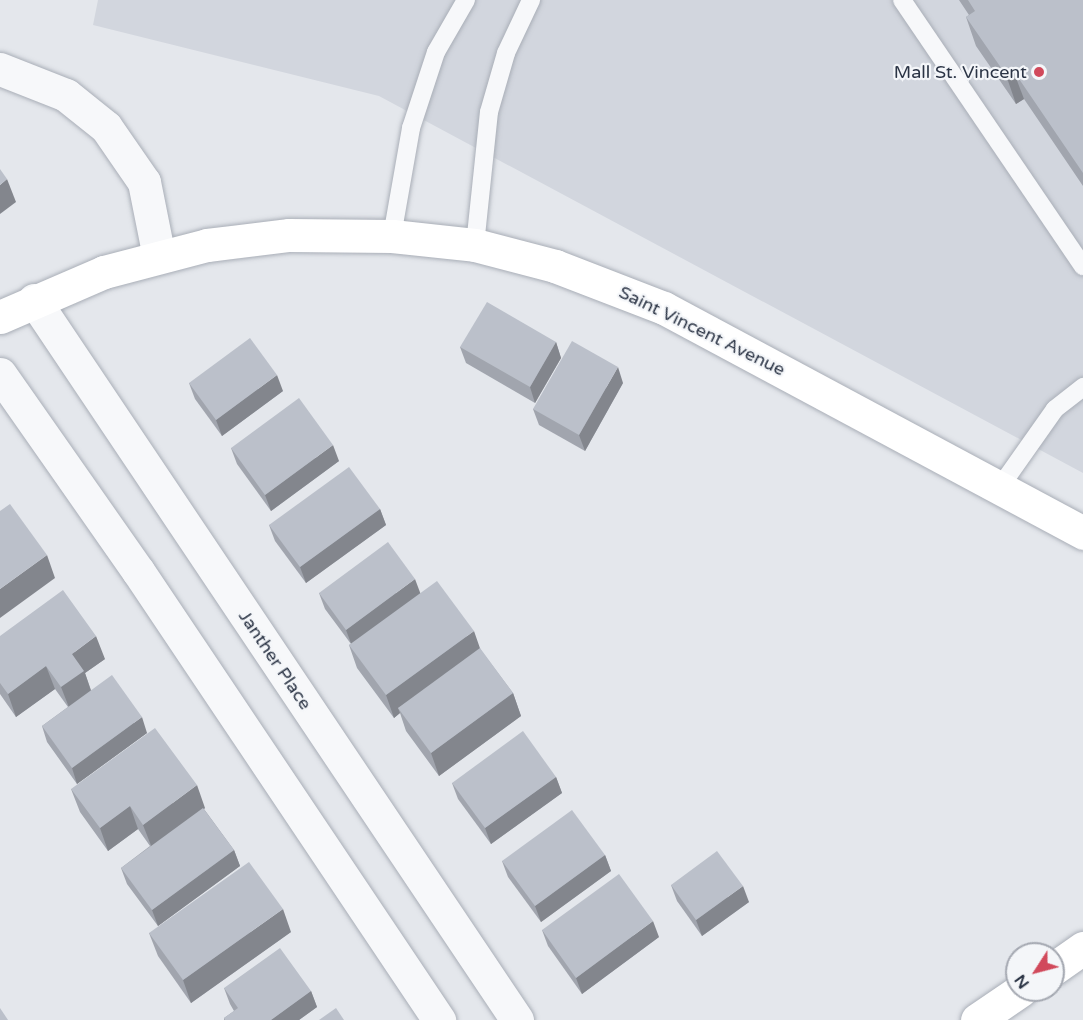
<!DOCTYPE html>
<style>
body{margin:0}
#map{position:relative;width:1083px;height:1020px;overflow:hidden;background:#e4e7ec;font-family:"Varela Round",sans-serif}
div>[style]{position:absolute}
.built>*{inset:0;background:#d2d6de}
.roads{filter:drop-shadow(0 0 2px #a9aeb7) drop-shadow(0 0 2px #a9aeb7)}
.lane>*{height:18px;margin:-9px;padding:0 9px;transform-origin:9px;border-radius:9px;background:#f7f8fa}
.street>*{height:33px;margin:-16.5px;padding:0 16.5px;transform-origin:16.5px;border-radius:16.5px;background:#f7f8fa}
.secondary>*{height:33px;margin:-16.5px;padding:0 16.5px;transform-origin:16.5px;border-radius:16.5px;background:#fff}
.wall>*{inset:0;background:#a1a5ae}
.shaded-wall>*{inset:0;background:#83868d}
.building>*{inset:0;background:#bbc0ca}
.dots>*{width:16px;height:16px;translate:-50% -50%;box-sizing:border-box;border:3px solid #f4f6f9;border-radius:50%}
span{translate:-50% -50%;white-space:nowrap;text-align:center;line-height:1.15;-webkit-text-stroke:4.5px #f4f6f9;paint-order:stroke}
.poi-label{font-size:18px;color:#2b3445}
.right{translate:-100% -50%;text-align:right}
.street-label{font-size:18px;color:#2b3445}
.north{position:absolute;left:1005px;top:942px;width:60px;height:60px;box-sizing:border-box;background:#f4f6f9;border:2px solid #a4a8b1;border-radius:50%;rotate:234deg;font-size:16px;font-weight:700;line-height:24px;text-align:center;color:#2b3445}
.north::after{content:'';display:block;margin:auto;width:21px;height:27px;background:#d1495b;clip-path:polygon(50% 0,100% 100%,50% 72%,0 100%)}
</style>
<div id="map">
<div class="built">
<i style="clip-path:polygon(98px 0,1083px 0,1083px 473px,379px 96px,93px 25px)"></i>
</div>
<div class="roads">
<div class="lane">
<i style="left:902px;top:0;width:322px;rotate:55.8deg"></i>
<i style="left:392px;top:236px;width:110px;rotate:-80deg"></i>
<i style="left:411px;top:128px;width:80px;rotate:-71.8deg"></i>
<i style="left:436px;top:52px;width:60px;rotate:-60deg"></i>
<i style="left:475px;top:245px;width:134px;rotate:-84deg"></i>
<i style="left:489px;top:112px;width:61px;rotate:-73.9deg"></i>
<i style="left:506px;top:53px;width:59px;rotate:-64.7deg"></i>
<i style="left:1000px;top:487px;width:95px;rotate:-54.8deg"></i>
<i style="left:1055px;top:409px;width:36px;rotate:-38deg"></i>
</div>
<div class="street">
<i style="left:0;top:69px;width:71px;rotate:21.5deg"></i>
<i style="left:66px;top:95px;width:51px;rotate:38.7deg"></i>
<i style="left:106px;top:127px;width:67px;rotate:55.4deg"></i>
<i style="left:144px;top:182px;width:76px;rotate:78.7deg"></i>
<i style="left:34px;top:300px;width:867px;rotate:56.14deg"></i>
<i style="left:0;top:374px;width:241px;rotate:55deg"></i>
<i style="left:138px;top:571px;width:541px;rotate:56.16deg"></i>
</div>
<div class="secondary">
<i style="left:0;top:317px;width:113px;rotate:-23.4deg"></i>
<i style="left:104px;top:272px;width:106px;rotate:-14.7deg"></i>
<i style="left:207px;top:245px;width:83px;rotate:-7deg"></i>
<i style="left:289px;top:235px;width:103px;rotate:0.6deg"></i>
<i style="left:392px;top:236px;width:83px;rotate:6.2deg"></i>
<i style="left:475px;top:245px;width:83px;rotate:14.7deg"></i>
<i style="left:555px;top:266px;width:117px;rotate:21.1deg"></i>
<i style="left:664px;top:308px;width:476px;rotate:28.2deg"></i>
<i style="left:1053px;top:969px;width:37px;rotate:-35deg"></i>
<i style="left:977px;top:1020px;width:53px;rotate:-34.3deg"></i>
</div>
</div>
<div class="wall">
<i style="clip-path:polygon(959px 0,1083px 0,1083px 186px,1024px 99px,1016px 104px,976px 46px,966px 17px,969px 15px)"></i>
<i style="clip-path:polygon(556px 342px,561px 358px,535px 403px,466px 363px,460px 347px)"></i>
<i style="clip-path:polygon(189px 383px,283px 391px,222px 436px,195px 399px)"></i>
<i style="clip-path:polygon(623px 383px,585px 451px,539px 425px,533px 409px)"></i>
<i style="clip-path:polygon(231px 448px,339px 461px,271px 511px,237px 464px)"></i>
<i style="clip-path:polygon(380px 509px,386px 525px,306px 583px,275px 541px,269px 525px)"></i>
<i style="clip-path:polygon(319px 593px,420px 593px,480px 649px,513px 693px,521px 716px,439px 776px,406px 731px,400px 713px,394px 718px,357px 668px,349px 645px,351px 644px,325px 609px)"></i>
<i style="clip-path:polygon(0 636px,105px 659px,85px 673px,91px 690px,147px 733px,77px 784px,47px 742px,42px 726px,68px 707px,55px 689px,16px 717px,0 694px)"></i>
<i style="clip-path:polygon(556px 777px,562px 793px,491px 844px,458px 799px,452px 783px)"></i>
<i style="clip-path:polygon(71px 789px,205px 808px,204px 809px,234px 850px,240px 866px,158px 926px,127px 884px,121px 868px,150px 846px,138px 829px,108px 851px,80px 812px)"></i>
<i style="clip-path:polygon(605px 855px,611px 871px,541px 922px,508px 877px,502px 861px)"></i>
<i style="clip-path:polygon(671px 885px,749px 902px,702px 936px,677px 901px)"></i>
<i style="clip-path:polygon(542px 930px,659px 937px,582px 994px,548px 946px)"></i>
<i style="clip-path:polygon(291px 932px,191px 1003px,158px 956px,149px 933px)"></i>
<i style="clip-path:polygon(224px 988px,311px 991px,317px 1007px,299px 1020px,224px 1020px,224px 1018px,234px 1011px,230px 1004px)"></i>
</div>
<div class="shaded-wall">
<i style="clip-path:polygon(1013px 70px,1024px 99px,1016px 104px,1006px 75px)"></i>
<i style="clip-path:polygon(7px 179px,16px 202px,0 214px,0 185px)"></i>
<i style="clip-path:polygon(556px 342px,561px 358px,535px 403px,530px 387px)"></i>
<i style="clip-path:polygon(618px 367px,623px 383px,585px 451px,579px 435px)"></i>
<i style="clip-path:polygon(277px 375px,283px 391px,222px 436px,216px 420px)"></i>
<i style="clip-path:polygon(333px 445px,339px 461px,271px 511px,265px 495px)"></i>
<i style="clip-path:polygon(380px 509px,386px 525px,306px 583px,300px 567px)"></i>
<i style="clip-path:polygon(47px 555px,55px 578px,0 618px,0 589px)"></i>
<i style="clip-path:polygon(415px 579px,421px 595px,352px 646px,346px 630px)"></i>
<i style="clip-path:polygon(474px 631px,482px 654px,398px 708px,400px 713px,394px 718px,386px 695px)"></i>
<i style="clip-path:polygon(96px 636px,105px 659px,85px 673px,92px 694px,70px 710px,61px 687px,72px 654px)"></i>
<i style="clip-path:polygon(46px 666px,55px 689px,16px 717px,8px 694px)"></i>
<i style="clip-path:polygon(513px 693px,521px 716px,439px 776px,431px 753px)"></i>
<i style="clip-path:polygon(142px 717px,147px 733px,77px 784px,72px 768px)"></i>
<i style="clip-path:polygon(556px 777px,562px 793px,491px 844px,485px 828px)"></i>
<i style="clip-path:polygon(197px 785px,205px 808px,152px 848px,143px 825px)"></i>
<i style="clip-path:polygon(130px 806px,138px 829px,108px 851px,100px 828px)"></i>
<i style="clip-path:polygon(234px 850px,240px 866px,158px 926px,152px 910px)"></i>
<i style="clip-path:polygon(605px 855px,611px 871px,541px 922px,535px 906px)"></i>
<i style="clip-path:polygon(743px 886px,749px 902px,702px 936px,696px 920px)"></i>
<i style="clip-path:polygon(283px 909px,291px 932px,191px 1003px,183px 980px)"></i>
<i style="clip-path:polygon(653px 921px,659px 937px,582px 994px,576px 978px)"></i>
<i style="clip-path:polygon(311px 991px,317px 1007px,299px 1020px,271px 1020px)"></i>
</div>
<div class="building">
<i style="clip-path:polygon(968px 0,1083px 0,1083px 173px,1013px 70px,1006px 75px,966px 17px,975px 11px)"></i>
<i style="clip-path:polygon(0 169px,7px 179px,0 185px)"></i>
<i style="clip-path:polygon(487px 302px,556px 342px,530px 387px,460px 347px)"></i>
<i style="clip-path:polygon(250px 338px,277px 375px,216px 420px,189px 383px)"></i>
<i style="clip-path:polygon(572px 341px,618px 367px,579px 435px,533px 409px)"></i>
<i style="clip-path:polygon(299px 398px,333px 445px,265px 495px,231px 448px)"></i>
<i style="clip-path:polygon(349px 467px,380px 509px,300px 567px,269px 525px)"></i>
<i style="clip-path:polygon(10px 504px,47px 555px,0 589px,0 511px)"></i>
<i style="clip-path:polygon(388px 542px,415px 579px,346px 630px,319px 593px)"></i>
<i style="clip-path:polygon(437px 581px,474px 631px,386px 695px,349px 645px)"></i>
<i style="clip-path:polygon(63px 590px,96px 636px,72px 654px,84px 671px,61px 687px,46px 666px,8px 694px,0 683px,0 636px)"></i>
<i style="clip-path:polygon(480px 648px,513px 693px,431px 753px,398px 708px)"></i>
<i style="clip-path:polygon(112px 675px,142px 717px,72px 768px,42px 726px)"></i>
<i style="clip-path:polygon(155px 728px,197px 785px,143px 825px,130px 806px,100px 828px,71px 789px)"></i>
<i style="clip-path:polygon(523px 731px,556px 777px,485px 828px,452px 783px)"></i>
<i style="clip-path:polygon(203px 808px,234px 850px,152px 910px,121px 868px)"></i>
<i style="clip-path:polygon(572px 810px,605px 855px,535px 906px,502px 861px)"></i>
<i style="clip-path:polygon(717px 851px,743px 886px,696px 920px,671px 885px)"></i>
<i style="clip-path:polygon(249px 862px,283px 909px,183px 980px,149px 933px)"></i>
<i style="clip-path:polygon(619px 874px,653px 921px,576px 978px,542px 930px)"></i>
<i style="clip-path:polygon(280px 948px,311px 991px,271px 1020px,225px 1020px,224px 1018px,238px 1008px,224px 988px)"></i>
<i style="clip-path:polygon(0 1008px,8px 1020px,0 1020px)"></i>
<i style="clip-path:polygon(336px 1008px,344px 1020px,319px 1020px)"></i>
</div>
<div class="dots">
<i style="left:1039px;top:72px;background:#d1495b"></i>
</div>
<div class="poi-label">
<span class="right" style="left:1027px;top:72px">Mall St. Vincent</span>
</div>
<div class="street-label">
<span style="left:702px;top:331px;rotate:26deg">Saint Vincent Avenue</span>
<span style="left:275px;top:660px;rotate:56deg">Janther Place</span>
</div>
<div class="north">N</div>
</div>
